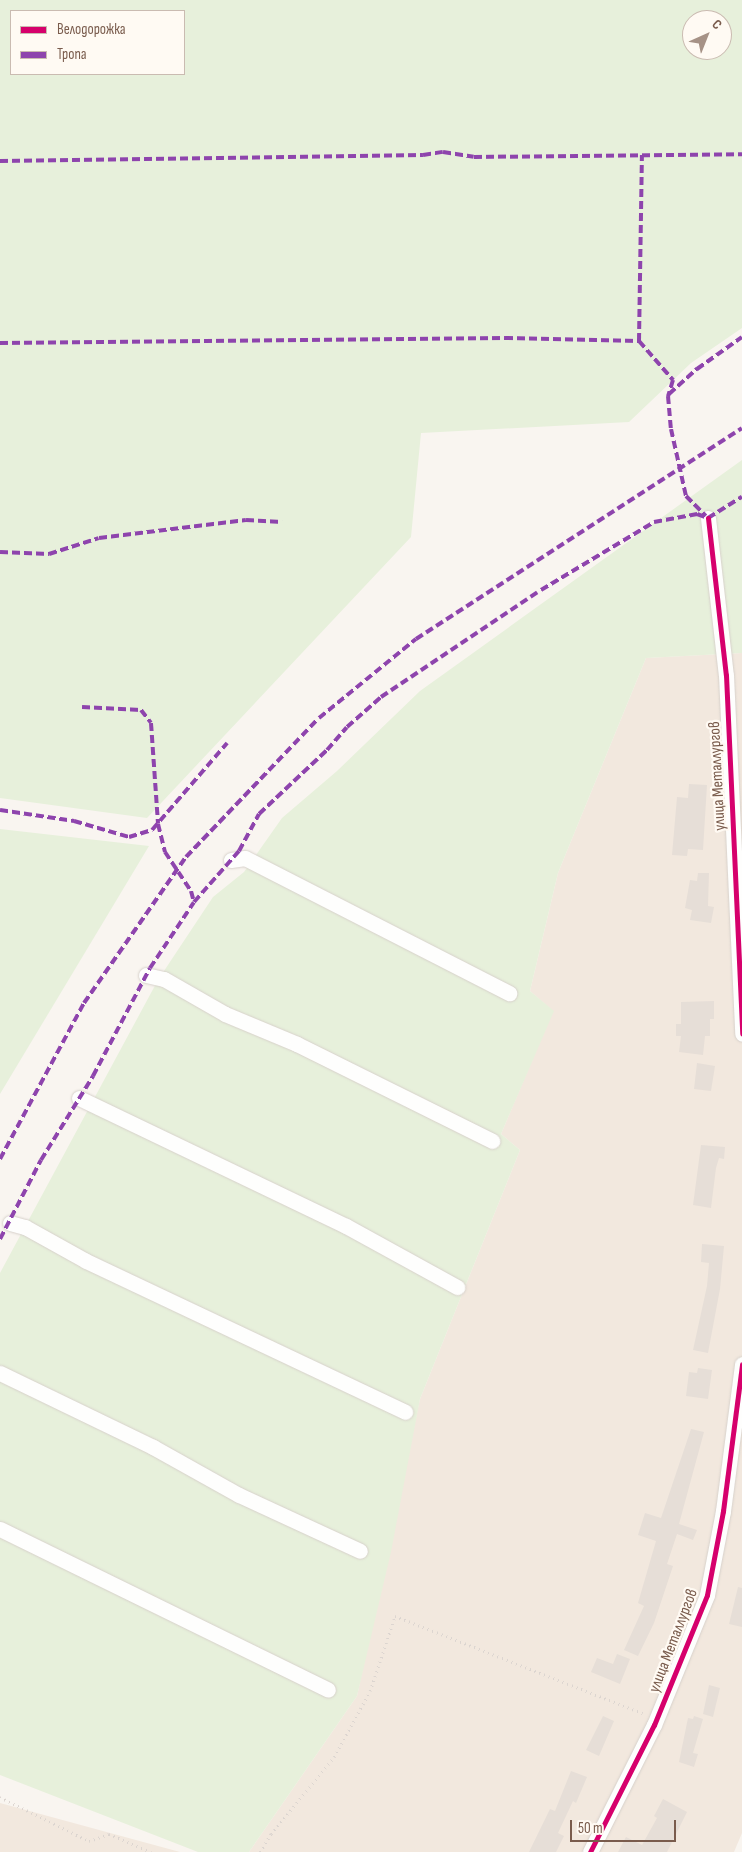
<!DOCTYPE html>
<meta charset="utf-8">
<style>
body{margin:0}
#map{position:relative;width:742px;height:1852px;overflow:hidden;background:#f9f5f0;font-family:"Sofia Sans Condensed",sans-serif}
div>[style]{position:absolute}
.residential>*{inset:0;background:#f2e8de}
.green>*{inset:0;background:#e7f0db}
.building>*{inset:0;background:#e6ded7}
.path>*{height:2.5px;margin-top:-1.25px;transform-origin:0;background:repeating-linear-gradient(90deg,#dcd5d0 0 1px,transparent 0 5px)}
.roads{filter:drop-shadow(0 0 1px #d7d1cb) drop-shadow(0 0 1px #d7d1cb)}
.minor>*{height:15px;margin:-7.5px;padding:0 7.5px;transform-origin:7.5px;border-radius:7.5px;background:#fefefd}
.quiet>*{height:4px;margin-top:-2px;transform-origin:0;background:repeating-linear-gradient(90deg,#8e44ad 0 8px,transparent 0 12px)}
.cycleway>*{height:5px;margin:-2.5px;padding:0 2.5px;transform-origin:2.5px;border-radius:2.5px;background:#d6006c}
span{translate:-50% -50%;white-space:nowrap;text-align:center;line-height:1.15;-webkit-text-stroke:4.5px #fffaf3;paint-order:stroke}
.street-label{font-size:16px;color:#7a5c4d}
.legend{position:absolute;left:10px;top:10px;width:175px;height:65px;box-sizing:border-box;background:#fffaf3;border:1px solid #cabbb1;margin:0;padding:6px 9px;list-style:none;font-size:15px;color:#7a5c4d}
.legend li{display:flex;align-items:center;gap:10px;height:25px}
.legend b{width:25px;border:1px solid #cabbb1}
.north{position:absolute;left:682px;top:10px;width:50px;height:50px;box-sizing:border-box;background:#fffaf3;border:1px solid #cabbb1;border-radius:50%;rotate:44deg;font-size:14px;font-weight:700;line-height:20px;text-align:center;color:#7a5c4d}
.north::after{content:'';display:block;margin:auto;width:18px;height:22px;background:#a69286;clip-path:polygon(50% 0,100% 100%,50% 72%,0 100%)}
.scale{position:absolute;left:570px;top:1820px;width:106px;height:22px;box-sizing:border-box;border:2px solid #7a5c4d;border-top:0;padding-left:6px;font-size:15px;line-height:18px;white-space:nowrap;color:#7a5c4d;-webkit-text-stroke:4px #fffaf3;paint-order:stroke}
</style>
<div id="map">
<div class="residential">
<i style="clip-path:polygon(742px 653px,742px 1833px,734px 1852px,249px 1852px,357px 1696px,420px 1399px,520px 1150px,501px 1134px,553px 1011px,530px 991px,558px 873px,646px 658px)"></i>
<i style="clip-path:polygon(0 1803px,180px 1852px,0 1852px)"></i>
</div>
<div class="green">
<i style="clip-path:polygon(evenodd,0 0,742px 0,742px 328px,691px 363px,629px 422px,421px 433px,411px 537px,147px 818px,0 798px,0 0,184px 11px,184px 74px,11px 74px,11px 11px,184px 11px,0 0,692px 20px,722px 20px,722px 50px,692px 50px,692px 20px)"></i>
<i style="clip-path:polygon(742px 460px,742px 653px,646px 658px,558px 873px,530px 991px,554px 1011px,501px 1134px,520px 1150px,420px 1399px,391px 1552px,357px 1696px,249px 1852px,198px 1852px,0 1775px,0 1273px,158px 980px,213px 897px,244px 872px,282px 818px,337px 771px,420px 691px)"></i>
<i style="clip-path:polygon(0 829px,149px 846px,0 1094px)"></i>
</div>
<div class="building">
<i style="clip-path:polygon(689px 784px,707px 785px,703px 850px,688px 849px,687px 856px,672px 855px,677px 797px,688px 798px)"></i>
<i style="clip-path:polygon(698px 873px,709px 873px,708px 906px,714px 907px,711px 923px,690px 920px,692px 910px,685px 908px,690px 880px,697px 881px)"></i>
<i style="clip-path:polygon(714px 1001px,714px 1019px,710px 1019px,710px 1036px,705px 1036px,703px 1055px,679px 1052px,681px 1036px,676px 1036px,676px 1024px,681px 1024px,681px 1002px)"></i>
<i style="clip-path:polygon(697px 1063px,715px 1066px,711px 1091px,694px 1089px)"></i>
<i style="clip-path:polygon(701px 1145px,725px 1147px,724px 1159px,719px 1158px,716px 1168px,711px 1208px,693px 1205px)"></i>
<i style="clip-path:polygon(702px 1244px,724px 1246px,720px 1289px,708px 1353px,693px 1350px,707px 1286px,709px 1263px,701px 1262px)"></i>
<i style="clip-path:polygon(698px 1368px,712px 1370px,708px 1399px,686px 1396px,689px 1372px,697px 1373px)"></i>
<i style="clip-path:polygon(691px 1429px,704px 1432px,679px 1524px,697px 1530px,693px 1540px,677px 1534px,667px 1564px,673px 1566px,654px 1623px,638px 1656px,624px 1650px,644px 1606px,638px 1603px,656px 1541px,638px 1535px,645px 1513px,661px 1518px)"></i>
<i style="clip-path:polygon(738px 1587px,742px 1588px,742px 1627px,729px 1624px)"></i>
<i style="clip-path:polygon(617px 1654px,630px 1659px,620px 1684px,591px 1672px,597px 1658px,613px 1664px)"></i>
<i style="clip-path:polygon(709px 1685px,720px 1688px,713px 1717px,703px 1714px)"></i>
<i style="clip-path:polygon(603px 1716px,614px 1721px,599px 1756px,586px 1750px)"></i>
<i style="clip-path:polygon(694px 1716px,703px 1719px,693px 1753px,698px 1754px,694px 1767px,679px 1762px,688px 1718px,693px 1719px)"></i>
<i style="clip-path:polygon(571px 1771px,587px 1777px,576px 1803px,573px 1801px,558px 1833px,564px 1836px,556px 1852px,529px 1852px,550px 1809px,555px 1811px)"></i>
<i style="clip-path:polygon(663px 1799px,687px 1812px,667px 1852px,618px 1852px,626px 1837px,642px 1845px,657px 1818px,654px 1816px)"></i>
</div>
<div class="path">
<i style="left:0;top:1797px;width:99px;rotate:26.3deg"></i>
<i style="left:89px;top:1841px;width:21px;rotate:-19deg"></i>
<i style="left:109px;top:1834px;width:46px;rotate:23.2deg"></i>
<i style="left:260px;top:1852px;width:21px;rotate:-59deg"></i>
<i style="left:271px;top:1834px;width:99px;rotate:-50.7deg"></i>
<i style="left:334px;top:1757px;width:75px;rotate:-61.4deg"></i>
<i style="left:370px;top:1691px;width:79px;rotate:-71.6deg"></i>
<i style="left:395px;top:1616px;width:266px;rotate:21.4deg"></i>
</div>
<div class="roads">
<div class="minor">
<i style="left:708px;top:518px;width:158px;rotate:83.5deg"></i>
<i style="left:726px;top:675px;width:359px;rotate:87.4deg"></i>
<i style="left:231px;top:860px;width:14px;rotate:-8deg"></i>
<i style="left:245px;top:858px;width:297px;rotate:27.1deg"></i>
<i style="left:146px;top:975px;width:18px;rotate:13deg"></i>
<i style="left:164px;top:979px;width:70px;rotate:29.8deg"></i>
<i style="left:225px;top:1014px;width:78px;rotate:22.6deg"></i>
<i style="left:297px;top:1044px;width:218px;rotate:26.4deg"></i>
<i style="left:79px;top:1098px;width:296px;rotate:25.6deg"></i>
<i style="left:346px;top:1226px;width:127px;rotate:28.8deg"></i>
<i style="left:10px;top:1223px;width:16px;rotate:15deg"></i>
<i style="left:25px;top:1227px;width:70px;rotate:29.1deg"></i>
<i style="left:86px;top:1261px;width:353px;rotate:25.3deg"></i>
<i style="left:0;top:1373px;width:170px;rotate:25.8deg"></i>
<i style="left:153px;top:1447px;width:98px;rotate:29.2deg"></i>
<i style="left:239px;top:1495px;width:133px;rotate:24.8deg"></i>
<i style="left:0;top:1529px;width:365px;rotate:26.1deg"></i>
<i style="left:590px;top:1852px;width:142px;rotate:-63.3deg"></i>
<i style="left:654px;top:1725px;width:140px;rotate:-67.8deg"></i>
<i style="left:707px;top:1595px;width:86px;rotate:-79.2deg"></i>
<i style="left:723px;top:1511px;width:148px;rotate:-82.6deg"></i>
</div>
</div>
<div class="quiet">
<i style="left:0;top:161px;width:423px;rotate:-0.8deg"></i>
<i style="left:423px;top:155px;width:20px;rotate:-9deg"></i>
<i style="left:443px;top:152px;width:31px;rotate:9deg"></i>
<i style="left:474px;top:157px;width:268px;rotate:-0.6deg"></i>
<i style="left:639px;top:341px;width:186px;rotate:-89.1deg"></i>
<i style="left:0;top:343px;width:505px;rotate:-0.57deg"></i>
<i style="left:505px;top:338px;width:134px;rotate:1.3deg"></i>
<i style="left:639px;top:341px;width:52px;rotate:48.9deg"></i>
<i style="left:673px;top:380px;width:17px;rotate:107deg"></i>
<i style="left:668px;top:396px;width:33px;rotate:85deg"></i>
<i style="left:671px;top:429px;width:69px;rotate:77.4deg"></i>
<i style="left:686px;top:496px;width:28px;rotate:45deg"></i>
<i style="left:669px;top:394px;width:38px;rotate:-42deg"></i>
<i style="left:697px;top:369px;width:55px;rotate:-35.4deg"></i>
<i style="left:0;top:552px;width:49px;rotate:2.3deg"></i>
<i style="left:49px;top:554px;width:52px;rotate:-17.7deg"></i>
<i style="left:99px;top:538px;width:148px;rotate:-7deg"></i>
<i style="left:246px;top:520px;width:36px;rotate:3deg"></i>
<i style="left:82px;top:707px;width:59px;rotate:2.9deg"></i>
<i style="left:141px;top:710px;width:16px;rotate:52deg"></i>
<i style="left:151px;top:723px;width:101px;rotate:86deg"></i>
<i style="left:158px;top:824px;width:29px;rotate:76deg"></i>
<i style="left:165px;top:852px;width:47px;rotate:56.3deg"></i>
<i style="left:191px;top:891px;width:11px;rotate:75deg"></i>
<i style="left:0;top:810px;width:75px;rotate:8.5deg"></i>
<i style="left:74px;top:821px;width:57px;rotate:16.2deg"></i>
<i style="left:129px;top:837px;width:24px;rotate:-17deg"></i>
<i style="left:152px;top:830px;width:115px;rotate:-49.2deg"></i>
<i style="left:0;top:1159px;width:177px;rotate:-61.7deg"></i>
<i style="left:84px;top:1003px;width:178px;rotate:-55.1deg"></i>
<i style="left:186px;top:857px;width:192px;rotate:-46.3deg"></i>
<i style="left:319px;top:718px;width:125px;rotate:-39.2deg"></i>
<i style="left:416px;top:639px;width:388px;rotate:-32.9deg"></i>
<i style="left:0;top:1239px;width:89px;rotate:-62.6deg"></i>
<i style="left:41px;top:1160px;width:99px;rotate:-58.2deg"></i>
<i style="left:93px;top:1076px;width:122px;rotate:-62.2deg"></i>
<i style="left:150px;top:968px;width:79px;rotate:-56.3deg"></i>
<i style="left:194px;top:902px;width:68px;rotate:-48.6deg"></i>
<i style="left:239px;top:851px;width:42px;rotate:-61.6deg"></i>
<i style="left:259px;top:814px;width:93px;rotate:-43.3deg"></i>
<i style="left:327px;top:750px;width:30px;rotate:-49deg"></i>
<i style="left:347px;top:727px;width:45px;rotate:-41.4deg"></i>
<i style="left:381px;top:697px;width:192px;rotate:-33.8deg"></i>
<i style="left:541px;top:590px;width:132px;rotate:-31deg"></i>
<i style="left:654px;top:522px;width:44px;rotate:-10.5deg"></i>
<i style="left:697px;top:514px;width:12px;rotate:20deg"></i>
<i style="left:708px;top:518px;width:40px;rotate:-32deg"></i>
</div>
<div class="cycleway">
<i style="left:708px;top:518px;width:158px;rotate:83.5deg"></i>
<i style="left:726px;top:675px;width:359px;rotate:87.4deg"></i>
<i style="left:590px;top:1852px;width:142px;rotate:-63.3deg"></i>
<i style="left:654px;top:1725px;width:140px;rotate:-67.8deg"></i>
<i style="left:707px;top:1595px;width:86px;rotate:-79.2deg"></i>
<i style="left:723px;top:1511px;width:148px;rotate:-82.6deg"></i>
</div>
<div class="street-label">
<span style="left:718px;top:776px;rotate:-93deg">улица Металлургов</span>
<span style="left:674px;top:1641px;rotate:-69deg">улица Металлургов</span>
</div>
<ul class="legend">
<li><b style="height:6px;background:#d6006c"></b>Велодорожка</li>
<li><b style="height:6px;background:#8e44ad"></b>Тропа</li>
</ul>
<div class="north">С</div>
<div class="scale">50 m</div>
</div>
